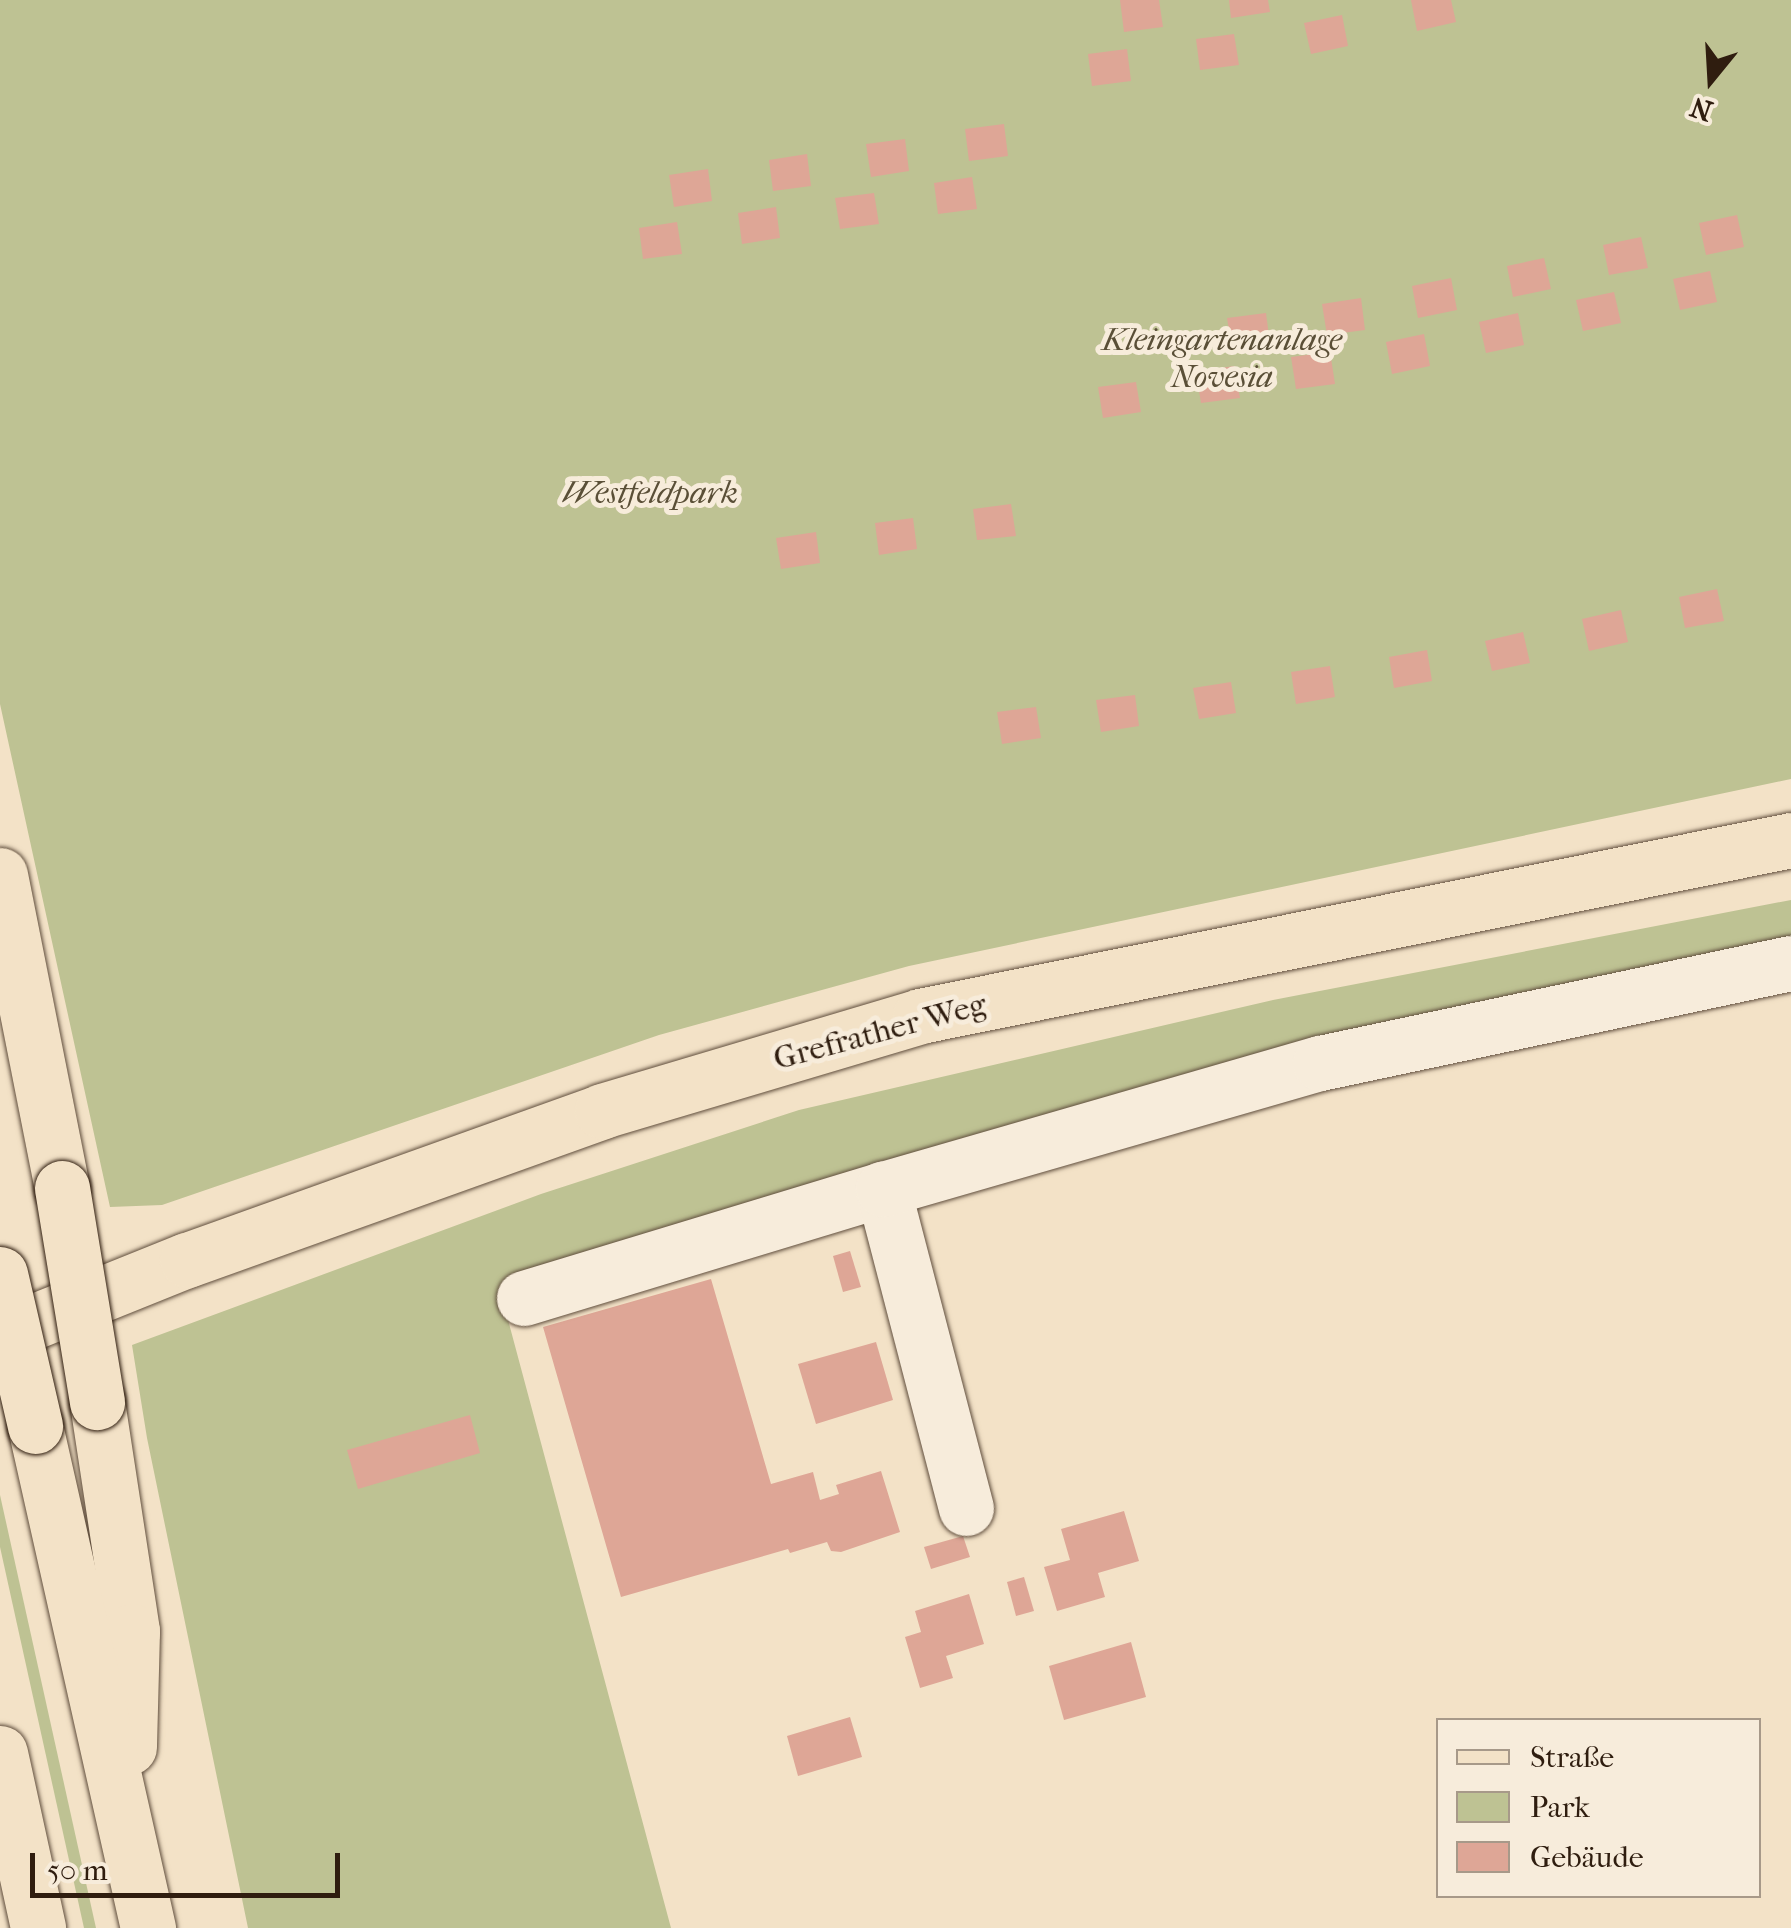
<!DOCTYPE html>
<meta charset="utf-8">
<style>
body{margin:0}
#map{position:relative;width:1791px;height:1928px;overflow:hidden;background:#f3e2c7;font-family:"IM FELL French Canon",serif}
div>[style]{position:absolute}
.green>*{inset:0;background:#bec293}
.building>*{inset:0;background:#dea696}
.roads{filter:drop-shadow(0 0 2px #604e3d) drop-shadow(0 0 2px #604e3d)}
.minor>*{height:55px;margin:-27.5px;padding:0 27.5px;transform-origin:27.5px;border-radius:27.5px;background:#f7ecdb}
.major>*{height:55px;margin:-27.5px;padding:0 27.5px;transform-origin:27.5px;border-radius:27.5px;background:#f3e2c7}
.highway>*{height:55px;margin:-27.5px;padding:0 27.5px;transform-origin:27.5px;border-radius:27.5px;background:#f3e2c7}
.bridges{filter:drop-shadow(0 0 2px #2f1d0f) drop-shadow(0 0 2px #2f1d0f)}
.highway-bridge>*{height:55px;margin:-27.5px;padding:0 27.5px;transform-origin:27.5px;border-radius:27.5px;background:#f3e2c7}
span{translate:-50% -50%;white-space:nowrap;text-align:center;line-height:1.15;-webkit-text-stroke:10px #f7ecdb;paint-order:stroke}
.park-label{font-size:32px;color:#5a4f37;font-style:italic}
.street-label{font-size:32px;color:#2f1d0f}
.legend{position:absolute;left:1436px;top:1718px;width:325px;height:180px;box-sizing:border-box;background:#f7ecdb;border:2px solid #a79989;margin:0;padding:12px 18px;list-style:none;font-size:30px;color:#2f1d0f}
.legend li{display:flex;align-items:center;gap:20px;height:50px}
.legend b{width:50px;border:2px solid #a79989}
.north{position:absolute;left:1661px;top:30px;width:100px;height:100px;-webkit-text-stroke:8px #f7ecdb;paint-order:stroke;rotate:198deg;font-size:28px;font-weight:700;line-height:40px;text-align:center;color:#2f1d0f}
.north::after{content:'';display:block;margin:auto;width:35px;height:45px;background:#2f1d0f;clip-path:polygon(50% 0,100% 100%,50% 72%,0 100%)}
.scale{position:absolute;left:30px;top:1853px;width:310px;height:45px;box-sizing:border-box;border:5px solid #2f1d0f;border-top:0;padding-left:12px;font-size:30px;line-height:35px;white-space:nowrap;color:#2f1d0f;-webkit-text-stroke:8px #f7ecdb;paint-order:stroke}
</style>
<div id="map">
<div class="green">
<i style="clip-path:polygon(0 0,1791px 0,1791px 779px,909px 966px,659px 1035px,162px 1205px,110px 1207px,0 704px)"></i>
<i style="clip-path:polygon(1791px 900px,1791px 951px,500px 1290px,671px 1928px,248px 1928px,147px 1438px,132px 1345px,541px 1194px,799px 1110px,1273px 1000px)"></i>
<i style="clip-path:polygon(0 1495px,96px 1928px,84px 1928px,0 1547px)"></i>
</div>
<div class="building">
<i style="clip-path:polygon(1120px 0,1159px 0,1163px 27px,1124px 32px)"></i>
<i style="clip-path:polygon(1229px 0,1268px 0,1270px 12px,1231px 18px)"></i>
<i style="clip-path:polygon(1411px 0,1451px 0,1456px 22px,1417px 31px)"></i>
<i style="clip-path:polygon(1342px 15px,1348px 46px,1311px 54px,1304px 23px)"></i>
<i style="clip-path:polygon(1234px 34px,1239px 65px,1200px 70px,1196px 39px)"></i>
<i style="clip-path:polygon(1127px 49px,1131px 81px,1092px 86px,1088px 54px)"></i>
<i style="clip-path:polygon(1004px 124px,1008px 156px,969px 161px,965px 129px)"></i>
<i style="clip-path:polygon(905px 139px,909px 171px,871px 177px,866px 144px)"></i>
<i style="clip-path:polygon(807px 154px,811px 186px,773px 191px,769px 160px)"></i>
<i style="clip-path:polygon(708px 169px,712px 201px,674px 207px,669px 175px)"></i>
<i style="clip-path:polygon(972px 177px,977px 209px,938px 214px,934px 183px)"></i>
<i style="clip-path:polygon(874px 193px,879px 224px,840px 229px,835px 198px)"></i>
<i style="clip-path:polygon(776px 207px,780px 238px,742px 244px,738px 213px)"></i>
<i style="clip-path:polygon(1737px 215px,1744px 247px,1706px 255px,1699px 223px)"></i>
<i style="clip-path:polygon(677px 222px,682px 254px,643px 259px,639px 228px)"></i>
<i style="clip-path:polygon(1641px 237px,1648px 268px,1609px 275px,1603px 245px)"></i>
<i style="clip-path:polygon(1544px 258px,1551px 289px,1513px 297px,1507px 266px)"></i>
<i style="clip-path:polygon(1710px 271px,1717px 302px,1680px 310px,1673px 279px)"></i>
<i style="clip-path:polygon(1451px 278px,1457px 310px,1418px 318px,1412px 286px)"></i>
<i style="clip-path:polygon(1614px 292px,1621px 323px,1583px 331px,1576px 300px)"></i>
<i style="clip-path:polygon(1361px 298px,1365px 330px,1327px 335px,1322px 304px)"></i>
<i style="clip-path:polygon(1266px 313px,1270px 344px,1232px 349px,1227px 318px)"></i>
<i style="clip-path:polygon(1518px 313px,1524px 345px,1486px 353px,1479px 322px)"></i>
<i style="clip-path:polygon(1424px 334px,1430px 366px,1392px 374px,1386px 342px)"></i>
<i style="clip-path:polygon(1330px 352px,1335px 384px,1296px 389px,1291px 357px)"></i>
<i style="clip-path:polygon(1234px 366px,1240px 398px,1201px 403px,1196px 372px)"></i>
<i style="clip-path:polygon(1136px 382px,1141px 412px,1103px 418px,1098px 387px)"></i>
<i style="clip-path:polygon(1011px 504px,1016px 536px,977px 540px,973px 509px)"></i>
<i style="clip-path:polygon(913px 518px,917px 549px,879px 555px,875px 523px)"></i>
<i style="clip-path:polygon(816px 532px,820px 563px,781px 569px,776px 538px)"></i>
<i style="clip-path:polygon(1717px 589px,1724px 621px,1685px 628px,1679px 597px)"></i>
<i style="clip-path:polygon(1621px 610px,1628px 642px,1589px 651px,1582px 619px)"></i>
<i style="clip-path:polygon(1523px 632px,1530px 663px,1492px 671px,1485px 641px)"></i>
<i style="clip-path:polygon(1427px 650px,1432px 681px,1394px 688px,1389px 657px)"></i>
<i style="clip-path:polygon(1330px 666px,1335px 697px,1296px 704px,1291px 672px)"></i>
<i style="clip-path:polygon(1231px 682px,1236px 713px,1199px 719px,1193px 688px)"></i>
<i style="clip-path:polygon(1135px 695px,1139px 726px,1101px 732px,1096px 700px)"></i>
<i style="clip-path:polygon(1036px 707px,1041px 738px,1002px 744px,997px 712px)"></i>
<i style="clip-path:polygon(850px 1251px,861px 1287px,843px 1292px,833px 1256px)"></i>
<i style="clip-path:polygon(711px 1279px,771px 1484px,813px 1472px,820px 1500px,839px 1494px,836px 1485px,881px 1471px,900px 1532px,841px 1552px,831px 1551px,827px 1542px,790px 1553px,788px 1549px,621px 1597px,543px 1327px)"></i>
<i style="clip-path:polygon(876px 1342px,893px 1400px,816px 1424px,798px 1364px)"></i>
<i style="clip-path:polygon(470px 1415px,480px 1453px,358px 1489px,347px 1450px)"></i>
<i style="clip-path:polygon(1124px 1511px,1139px 1561px,1098px 1573px,1105px 1597px,1057px 1611px,1044px 1567px,1070px 1560px,1061px 1529px)"></i>
<i style="clip-path:polygon(963px 1536px,970px 1557px,931px 1569px,924px 1547px)"></i>
<i style="clip-path:polygon(1024px 1577px,1034px 1611px,1016px 1616px,1007px 1582px)"></i>
<i style="clip-path:polygon(969px 1594px,984px 1644px,946px 1656px,953px 1678px,920px 1688px,905px 1637px,921px 1632px,915px 1611px)"></i>
<i style="clip-path:polygon(1131px 1642px,1146px 1697px,1064px 1720px,1049px 1666px)"></i>
<i style="clip-path:polygon(850px 1717px,862px 1757px,798px 1776px,787px 1736px)"></i>
</div>
<div class="roads">
<div class="minor">
<i style="left:524px;top:1298px;width:375px;rotate:-16.9deg"></i>
<i style="left:966px;top:1508px;width:330px;rotate:-104.6deg"></i>
<i style="left:883px;top:1189px;width:455px;rotate:-16.1deg"></i>
<i style="left:1320px;top:1063px;width:481px;rotate:-12deg"></i>
</div>
<div class="major">
<i style="left:0;top:1335px;width:201px;rotate:-21.9deg"></i>
<i style="left:187px;top:1260px;width:441px;rotate:-19.7deg"></i>
<i style="left:602px;top:1111px;width:332px;rotate:-16.6deg"></i>
<i style="left:920px;top:1016px;width:889px;rotate:-11.42deg"></i>
</div>
<div class="highway">
<i style="left:0;top:875px;width:319px;rotate:78.8deg"></i>
<i style="left:97px;top:1402px;width:232px;rotate:81.3deg"></i>
<i style="left:132px;top:1631px;width:116px;rotate:91.5deg"></i>
<i style="left:35px;top:1426px;width:515px;rotate:77.31deg"></i>
<i style="left:0;top:1753px;width:179px;rotate:77.7deg"></i>
</div>
</div>
<div class="bridges">
<div class="highway-bridge">
<i style="left:62px;top:1188px;width:217px;rotate:80.7deg"></i>
<i style="left:0;top:1274px;width:156px;rotate:77deg"></i>
</div>
</div>
<div class="park-label">
<span style="left:1222px;top:359px">Kleingartenanlage<br>Novesia</span>
<span style="left:650px;top:493px">Westfeldpark</span>
</div>
<div class="street-label">
<span style="left:880px;top:1032px;rotate:-15deg">Grefrather Weg</span>
</div>
<ul class="legend">
<li><b style="height:12px;background:#f3e2c7"></b>Straße</li>
<li><b style="height:28px;background:#bec293"></b>Park</li>
<li><b style="height:28px;background:#dea696"></b>Gebäude</li>
</ul>
<div class="north">N</div>
<div class="scale">50 m</div>
</div>
